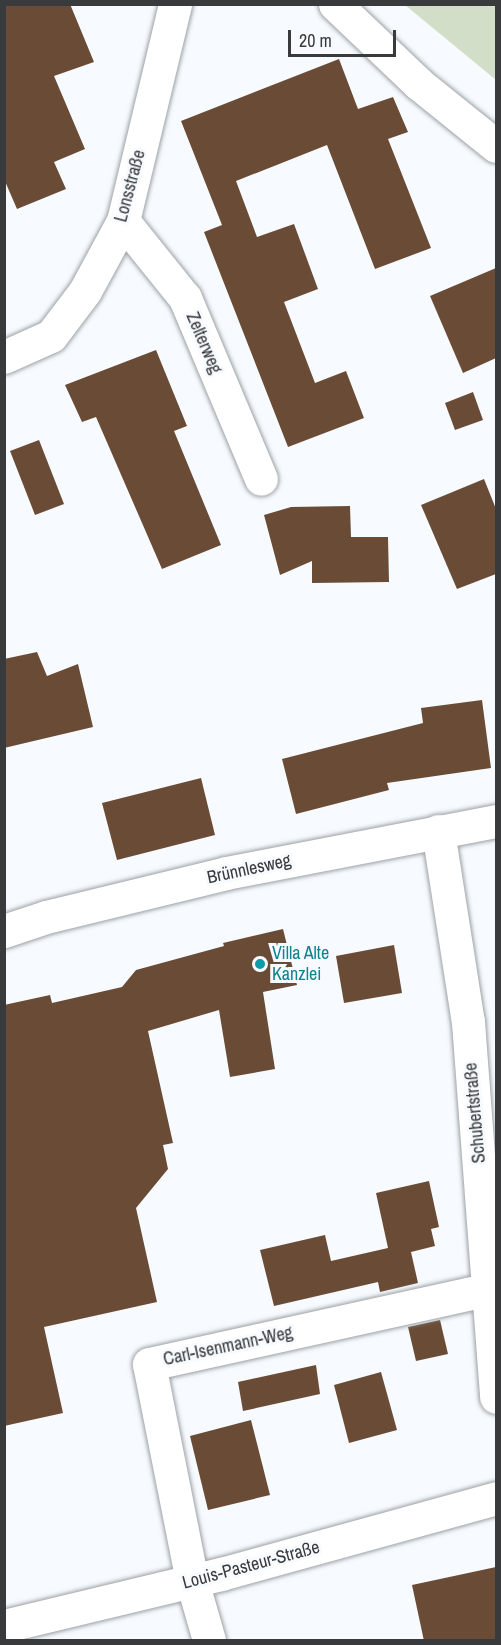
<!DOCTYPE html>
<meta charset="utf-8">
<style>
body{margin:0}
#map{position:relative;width:501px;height:1645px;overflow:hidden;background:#f7fbff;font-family:"Archivo Narrow",sans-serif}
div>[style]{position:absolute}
.green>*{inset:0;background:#d3dec8}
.building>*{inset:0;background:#6a4c36}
.roads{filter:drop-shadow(0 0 2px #9ca1a5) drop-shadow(0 0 2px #9ca1a5)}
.minor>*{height:33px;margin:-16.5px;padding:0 16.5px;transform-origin:16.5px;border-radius:16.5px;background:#fff}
.dots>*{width:16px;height:16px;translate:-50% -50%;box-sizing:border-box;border:3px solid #f7fbff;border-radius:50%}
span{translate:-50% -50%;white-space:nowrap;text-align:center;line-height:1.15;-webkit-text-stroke:6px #f7fbff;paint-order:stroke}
.street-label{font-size:18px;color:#383a3c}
.culture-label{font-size:18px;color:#0d838f}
.left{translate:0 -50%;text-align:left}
.frame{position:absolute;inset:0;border:6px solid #383a3c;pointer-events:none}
.scale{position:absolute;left:288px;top:30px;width:108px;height:27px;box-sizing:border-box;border:3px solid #383a3c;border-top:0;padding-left:8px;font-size:18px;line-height:21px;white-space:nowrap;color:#383a3c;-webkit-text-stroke:4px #f7fbff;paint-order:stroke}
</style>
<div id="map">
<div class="green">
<i style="clip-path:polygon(405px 5px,496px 5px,496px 80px)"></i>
</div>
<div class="building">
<i style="clip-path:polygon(4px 4px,70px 4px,94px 62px,54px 76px,85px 149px,54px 162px,66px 189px,17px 209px,4px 179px)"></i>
<i style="clip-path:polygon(339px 59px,358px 109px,393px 97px,408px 132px,388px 139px,431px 248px,375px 269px,327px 145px,236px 181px,257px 237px,294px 224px,318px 289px,284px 302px,315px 383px,346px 371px,364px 418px,288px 447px,204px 232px,222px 225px,181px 121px)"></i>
<i style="clip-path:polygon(496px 268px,496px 358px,463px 373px,430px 296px)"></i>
<i style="clip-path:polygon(156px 350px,187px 426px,174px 431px,221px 545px,162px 569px,96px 417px,82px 422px,65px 385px)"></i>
<i style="clip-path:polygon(473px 392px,483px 420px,455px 430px,445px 403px)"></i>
<i style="clip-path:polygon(39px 440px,64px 504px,35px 515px,10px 451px)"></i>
<i style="clip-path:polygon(484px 479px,496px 509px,496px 574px,457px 589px,421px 505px)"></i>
<i style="clip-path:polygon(350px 506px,351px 537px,388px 537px,389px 582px,312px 583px,312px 561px,280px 575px,264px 515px,291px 507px)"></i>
<i style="clip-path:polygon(37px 652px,47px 676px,78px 664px,93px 727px,4px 748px,4px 659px)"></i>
<i style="clip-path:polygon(482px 700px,491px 768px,387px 783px,389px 790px,296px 814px,282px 759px,423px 723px,421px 708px)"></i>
<i style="clip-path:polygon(201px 778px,215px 835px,117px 860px,102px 803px)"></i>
<i style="clip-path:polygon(283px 929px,297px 985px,263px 992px,275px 1069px,230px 1077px,219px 1010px,148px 1031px,173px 1143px,163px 1145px,168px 1169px,136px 1208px,157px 1302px,44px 1327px,63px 1413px,4px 1426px,4px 1005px,50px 995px,52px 1003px,122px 987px,136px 970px,224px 946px,223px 943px)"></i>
<i style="clip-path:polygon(394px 945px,402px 993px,344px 1003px,336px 956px)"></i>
<i style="clip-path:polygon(429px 1181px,439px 1227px,431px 1229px,435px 1246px,411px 1252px,418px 1283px,380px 1292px,378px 1282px,274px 1306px,260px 1250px,325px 1235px,331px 1261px,388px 1248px,376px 1193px)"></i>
<i style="clip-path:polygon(440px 1320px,448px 1354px,416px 1361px,408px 1327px)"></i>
<i style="clip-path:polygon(316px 1365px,320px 1394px,243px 1411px,238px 1382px)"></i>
<i style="clip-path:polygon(381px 1372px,397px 1430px,349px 1443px,334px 1385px)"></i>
<i style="clip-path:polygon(251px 1420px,270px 1495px,208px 1510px,190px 1436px)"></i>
<i style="clip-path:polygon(496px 1567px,496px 1641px,424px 1641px,412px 1585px)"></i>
</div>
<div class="roads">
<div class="minor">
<i style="left:335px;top:4px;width:116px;rotate:43.6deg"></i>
<i style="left:419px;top:84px;width:99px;rotate:38.8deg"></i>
<i style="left:123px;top:221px;width:99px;rotate:51.2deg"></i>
<i style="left:185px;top:298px;width:196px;rotate:67.2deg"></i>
<i style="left:4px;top:357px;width:51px;rotate:-24.1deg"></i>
<i style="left:51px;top:336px;width:56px;rotate:-52.9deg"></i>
<i style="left:85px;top:291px;width:80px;rotate:-61.5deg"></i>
<i style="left:123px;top:221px;width:223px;rotate:-76.5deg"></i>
<i style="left:438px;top:831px;width:193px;rotate:81.1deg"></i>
<i style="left:468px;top:1022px;width:376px;rotate:85.7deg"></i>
<i style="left:4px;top:931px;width:44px;rotate:-18.4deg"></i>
<i style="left:46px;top:917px;width:185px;rotate:-13.7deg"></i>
<i style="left:226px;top:873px;width:275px;rotate:-10.9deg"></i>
<i style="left:4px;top:1626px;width:223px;rotate:-13.5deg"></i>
<i style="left:221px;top:1574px;width:285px;rotate:-15.4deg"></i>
<i style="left:209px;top:1640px;width:61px;rotate:-106.1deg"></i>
<i style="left:192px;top:1581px;width:221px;rotate:-101.2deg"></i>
<i style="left:149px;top:1364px;width:348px;rotate:-12.4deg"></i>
</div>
</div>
<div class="dots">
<i style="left:260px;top:964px;background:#0f9aa8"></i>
</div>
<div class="street-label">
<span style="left:130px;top:186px;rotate:-75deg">Lonsstraße</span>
<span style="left:204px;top:343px;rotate:67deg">Zelterweg</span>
<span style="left:249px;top:869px;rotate:-12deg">Brünnlesweg</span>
<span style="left:475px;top:1113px;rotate:-95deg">Schubertstraße</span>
<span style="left:228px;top:1346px;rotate:-12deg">Carl-Isenmann-Weg</span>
<span style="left:251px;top:1565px;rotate:-15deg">Louis-Pasteur-Straße</span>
</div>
<div class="culture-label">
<span class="left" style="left:272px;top:964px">Villa Alte<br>Kanzlei</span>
</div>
<div class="frame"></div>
<div class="scale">20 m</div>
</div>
